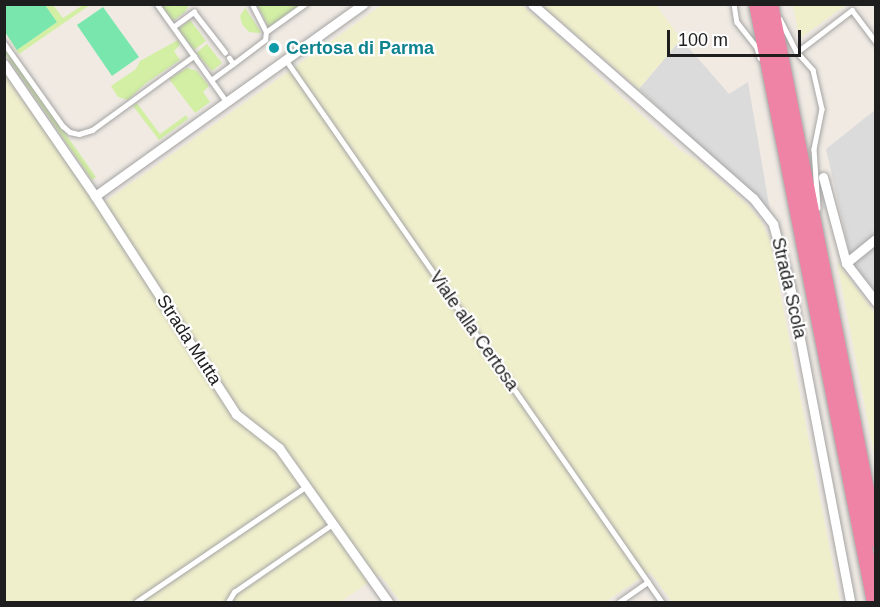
<!DOCTYPE html>
<style>
body{margin:0}
#map{position:relative;width:880px;height:607px;overflow:hidden;background:#f0eae3;font-family:Helvetica,sans-serif}
div>[style]{position:absolute}
.residential>*{inset:0;background:#dcdbdb}
.farmland>*{inset:0;background:#f0efcc}
.grass>*{inset:0;background:#d2efa4}
.pitch>*{inset:0;background:#79e6ae}
.roads{filter:drop-shadow(0 0 2px #a5a5a5) drop-shadow(0 0 2px #a5a5a5)}
.lane>*{height:4.5px;margin:-2.25px;padding:0 2.25px;transform-origin:2.25px;border-radius:2.25px;background:#fff}
.street>*{height:9px;margin:-4.5px;padding:0 4.5px;transform-origin:4.5px;border-radius:4.5px;background:#fff}
.highway>*{height:16px;margin:-8px;padding:0 8px;transform-origin:8px;border-radius:8px;background:#ee83a5}
.dots>*{width:16px;height:16px;translate:-50% -50%;box-sizing:border-box;border:3px solid #fff;border-radius:50%}
span{translate:-50% -50%;white-space:nowrap;text-align:center;line-height:1.15;-webkit-text-stroke:4.5px #fff;paint-order:stroke}
.culture-label{font-size:18px;color:#0d838f;font-weight:700}
.left{translate:0 -50%;text-align:left}
.street-label{font-size:18px;color:#1e1e1e}
.frame{position:absolute;inset:0;border:6px solid #1e1e1e;pointer-events:none}
.scale{position:absolute;left:667px;top:30px;width:134px;height:27px;box-sizing:border-box;border:3px solid #1e1e1e;border-top:0;padding-left:8px;font-size:18px;line-height:21px;white-space:nowrap;color:#1e1e1e;-webkit-text-stroke:4px #fff;paint-order:stroke}
</style>
<div id="map">
<div class="residential">
<i style="clip-path:polygon(681px 39px,729px 94px,748px 82px,770px 211px,639px 89px)"></i>
<i style="clip-path:polygon(875px 110px,875px 291px,852px 263px,826px 149px)"></i>
</div>
<div class="farmland">
<i style="clip-path:polygon(793px 4px,846px 4px,846px 5px,799px 39px)"></i>
<i style="clip-path:polygon(382px 5px,522px 5px,584px 59px,593px 71px,681px 151px,697px 160px,748px 205px,761px 221px,770px 240px,840px 602px,672px 602px,650px 572px,605px 602px,401px 602px,380px 575px,340px 602px,5px 602px,4px 73px,99px 206px)"></i>
<i style="clip-path:polygon(541px 5px,656px 5px,681px 39px,639px 89px)"></i>
<i style="clip-path:polygon(837px 262px,875px 313px,875px 459px)"></i>
</div>
<div class="grass">
<i style="clip-path:polygon(45px 5px,53px 5px,63px 18px,83px 5px,90px 5px,19px 54px,4px 32px,17px 50px,57px 22px)"></i>
<i style="clip-path:polygon(161px 5px,189px 5px,185px 12px,173px 21px)"></i>
<i style="clip-path:polygon(257px 5px,301px 5px,269px 27px)"></i>
<i style="clip-path:polygon(245px 8px,261px 32px,259px 33px,249px 32px,242px 24px,240px 16px)"></i>
<i style="clip-path:polygon(190px 20px,206px 41px,194px 50px,178px 29px)"></i>
<i style="clip-path:polygon(178px 40px,180px 45px,174px 51px,180px 60px,146px 83px,128px 100px,118px 97px,111px 86px,136px 69px,140px 61px)"></i>
<i style="clip-path:polygon(207px 44px,222px 63px,212px 71px,196px 53px)"></i>
<i style="clip-path:polygon(4px 47px,96px 177px,92px 180px,5px 54px)"></i>
<i style="clip-path:polygon(187px 68px,197px 71px,209px 86px,203px 92px,210px 102px,195px 113px,169px 79px)"></i>
<i style="clip-path:polygon(137px 103px,160px 134px,186px 115px,188px 119px,159px 140px,133px 106px)"></i>
</div>
<div class="pitch">
<i style="clip-path:polygon(4px 5px,45px 5px,57px 22px,17px 50px,5px 32px)"></i>
<i style="clip-path:polygon(103px 7px,139px 57px,112px 76px,77px 25px)"></i>
</div>
<div class="roads">
<div class="lane">
<i style="left:157px;top:4px;width:120px;rotate:54.5deg"></i>
<i style="left:734px;top:4px;width:18px;rotate:81deg"></i>
<i style="left:737px;top:22px;width:33px;rotate:52deg"></i>
<i style="left:757px;top:48px;width:10px;rotate:73deg"></i>
<i style="left:780px;top:19px;width:37px;rotate:63deg"></i>
<i style="left:797px;top:52px;width:24px;rotate:48deg"></i>
<i style="left:813px;top:70px;width:40px;rotate:77deg"></i>
<i style="left:822px;top:109px;width:41px;rotate:101.3deg"></i>
<i style="left:814px;top:149px;width:59px;rotate:86.1deg"></i>
<i style="left:173px;top:27px;width:26px;rotate:-36deg"></i>
<i style="left:194px;top:12px;width:51px;rotate:52.2deg"></i>
<i style="left:266px;top:32px;width:48px;rotate:-35.7deg"></i>
<i style="left:4px;top:43px;width:102px;rotate:54.6deg"></i>
<i style="left:63px;top:126px;width:9px;rotate:41deg"></i>
<i style="left:70px;top:132px;width:9px;rotate:13deg"></i>
<i style="left:79px;top:134px;width:14px;rotate:-17deg"></i>
<i style="left:92px;top:130px;width:126px;rotate:-36deg"></i>
<i style="left:797px;top:52px;width:69px;rotate:-37.4deg"></i>
<i style="left:852px;top:10px;width:40px;rotate:53deg"></i>
<i style="left:286px;top:60px;width:660px;rotate:55.25deg"></i>
<i style="left:233px;top:64px;width:40px;rotate:-37deg"></i>
<i style="left:265px;top:40px;width:8px;rotate:-83deg"></i>
<i style="left:266px;top:32px;width:31px;rotate:-117deg"></i>
<i style="left:211px;top:80px;width:27px;rotate:-36deg"></i>
<i style="left:233px;top:64px;width:7px;rotate:-124deg"></i>
<i style="left:136px;top:602px;width:207px;rotate:-34.2deg"></i>
<i style="left:228px;top:602px;width:12px;rotate:-59deg"></i>
<i style="left:234px;top:592px;width:121px;rotate:-34.6deg"></i>
<i style="left:619px;top:602px;width:35px;rotate:-35deg"></i>
</div>
<div class="street">
<i style="left:532px;top:4px;width:294px;rotate:41.3deg"></i>
<i style="left:753px;top:198px;width:33px;rotate:52deg"></i>
<i style="left:773px;top:224px;width:64px;rotate:74.7deg"></i>
<i style="left:790px;top:286px;width:322px;rotate:79.2deg"></i>
<i style="left:4px;top:64px;width:160px;rotate:55.4deg"></i>
<i style="left:95px;top:196px;width:260px;rotate:57.1deg"></i>
<i style="left:236px;top:414px;width:55px;rotate:38.3deg"></i>
<i style="left:279px;top:448px;width:189px;rotate:54.7deg"></i>
<i style="left:823px;top:177px;width:89px;rotate:75deg"></i>
<i style="left:846px;top:263px;width:49px;rotate:52.4deg"></i>
<i style="left:95px;top:196px;width:330px;rotate:-35.6deg"></i>
<i style="left:846px;top:263px;width:38px;rotate:-39deg"></i>
</div>
<div class="highway">
<i style="left:757px;top:4px;width:610px;rotate:78.84deg"></i>
<i style="left:770px;top:4px;width:546px;rotate:78.81deg"></i>
</div>
</div>
<div class="dots">
<i style="left:274px;top:48px;background:#0f9aa8"></i>
</div>
<div class="culture-label">
<span class="left" style="left:286px;top:48px">Certosa di Parma</span>
</div>
<div class="street-label">
<span style="left:789px;top:288px;rotate:77deg">Strada Scola</span>
<span style="left:474px;top:331px;rotate:55deg">Viale alla Certosa</span>
<span style="left:189px;top:340px;rotate:57deg">Strada Mutta</span>
</div>
<div class="frame"></div>
<div class="scale">100 m</div>
</div>
